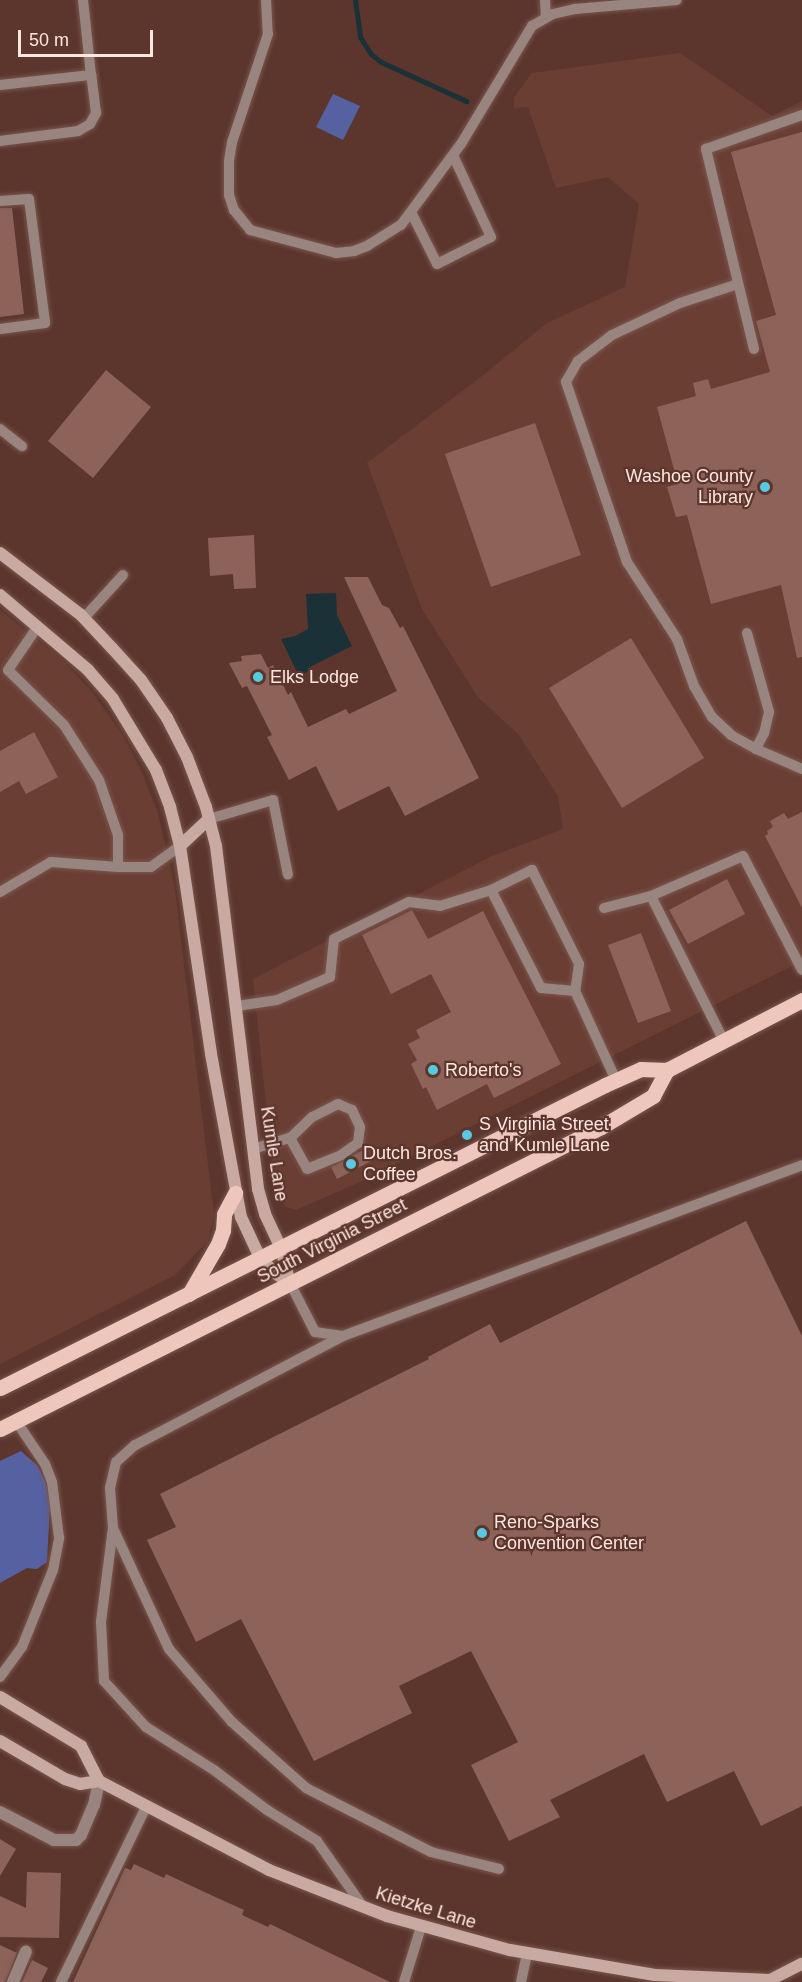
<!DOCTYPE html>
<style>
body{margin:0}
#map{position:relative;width:802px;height:1982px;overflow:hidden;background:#5c362d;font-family:Helvetica,sans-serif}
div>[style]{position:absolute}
.built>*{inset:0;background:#6b3e34}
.green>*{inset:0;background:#5661a1}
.water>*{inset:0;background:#193137}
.stream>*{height:5px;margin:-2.5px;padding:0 2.5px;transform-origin:2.5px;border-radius:2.5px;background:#193137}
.building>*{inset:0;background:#8d6359}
.roads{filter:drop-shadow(0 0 2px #79564d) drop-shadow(0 0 2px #79564d)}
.lane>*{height:10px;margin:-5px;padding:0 5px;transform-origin:5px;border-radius:5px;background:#998580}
.street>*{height:12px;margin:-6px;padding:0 6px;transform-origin:6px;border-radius:6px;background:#998580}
.secondary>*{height:12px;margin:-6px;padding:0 6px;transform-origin:6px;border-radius:6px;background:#c9aaa2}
.primary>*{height:15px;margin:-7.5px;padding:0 7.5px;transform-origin:7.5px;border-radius:7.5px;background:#eec6bc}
.dots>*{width:16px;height:16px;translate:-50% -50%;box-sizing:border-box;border:3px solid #5c362d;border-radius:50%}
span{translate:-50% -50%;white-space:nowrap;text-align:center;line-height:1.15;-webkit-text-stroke:4.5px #5c362d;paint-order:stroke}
.poi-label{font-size:18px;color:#ffe6e0}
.right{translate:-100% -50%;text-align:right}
.left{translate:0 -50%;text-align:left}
.street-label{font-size:18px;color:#ffe6e0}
.scale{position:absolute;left:18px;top:30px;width:135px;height:27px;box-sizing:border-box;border:3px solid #ffe6e0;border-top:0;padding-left:8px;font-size:18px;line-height:21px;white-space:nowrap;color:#ffe6e0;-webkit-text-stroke:4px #5c362d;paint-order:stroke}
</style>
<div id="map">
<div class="built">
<i style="clip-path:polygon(680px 53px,772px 116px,802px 101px,802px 961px,360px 1182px,296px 1210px,286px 1207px,279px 1198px,273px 1172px,253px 979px,492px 856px,563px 829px,558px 796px,519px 735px,478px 697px,422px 609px,367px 463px,486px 373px,547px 323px,625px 287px,639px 204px,608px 177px,556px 188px,528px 107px,514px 108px,514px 97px,532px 73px)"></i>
<i style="clip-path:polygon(0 610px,61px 659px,92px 692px,122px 734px,142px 772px,158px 813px,175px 889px,214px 1215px,208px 1241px,175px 1275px,0 1364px)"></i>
</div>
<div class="green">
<i style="clip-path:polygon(333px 94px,360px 106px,343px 140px,316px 127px)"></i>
<i style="clip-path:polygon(21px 1451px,37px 1465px,46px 1482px,50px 1506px,47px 1562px,37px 1569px,27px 1568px,0 1583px,0 1461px)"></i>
</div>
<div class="water">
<i style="clip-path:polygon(336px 593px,337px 615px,352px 646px,310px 667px,307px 672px,299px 676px,281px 639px,295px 636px,308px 629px,306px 594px)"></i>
</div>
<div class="stream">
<i style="left:355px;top:0;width:37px;rotate:82deg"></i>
<i style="left:360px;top:37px;width:20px;rotate:57deg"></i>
<i style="left:371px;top:54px;width:13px;rotate:39deg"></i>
<i style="left:381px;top:62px;width:94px;rotate:24.6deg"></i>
</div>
<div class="building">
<i style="clip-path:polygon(802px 132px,802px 657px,797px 658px,781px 585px,711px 604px,687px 515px,676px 517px,667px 487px,678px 484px,657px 407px,696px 396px,693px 383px,708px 379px,711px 389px,770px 372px,756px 321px,776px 315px,731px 152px)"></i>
<i style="clip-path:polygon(0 208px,12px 208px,24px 314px,0 317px)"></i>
<i style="clip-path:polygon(106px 370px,151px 407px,93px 478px,48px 441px)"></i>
<i style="clip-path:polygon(535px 423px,581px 555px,491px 587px,445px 454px)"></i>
<i style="clip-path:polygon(254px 535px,256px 588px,234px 589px,233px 574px,210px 576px,208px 538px)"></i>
<i style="clip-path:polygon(344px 577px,368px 577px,382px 605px,389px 608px,400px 628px,403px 626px,479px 778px,405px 816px,389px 786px,338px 811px,316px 766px,289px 780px,267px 737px,272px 735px,247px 686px,242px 688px,229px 663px,242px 661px,241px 656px,261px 654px,268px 668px,273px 665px,288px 695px,291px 692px,308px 727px,346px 709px,349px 714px,397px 691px)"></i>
<i style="clip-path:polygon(631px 638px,704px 758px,622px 808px,549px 688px)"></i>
<i style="clip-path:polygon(34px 732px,58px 777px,26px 794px,19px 781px,0 792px,0 751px)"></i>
<i style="clip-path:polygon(802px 812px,802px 908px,765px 836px,768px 834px,767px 831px,773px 827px,770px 821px,784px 813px,788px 819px)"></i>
<i style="clip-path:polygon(727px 879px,745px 914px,688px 944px,669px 910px)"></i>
<i style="clip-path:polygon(412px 910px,428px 939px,483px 911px,561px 1064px,494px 1098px,487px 1084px,437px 1110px,426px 1087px,423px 1089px,411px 1064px,417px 1060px,408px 1044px,420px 1038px,416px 1030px,451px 1012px,431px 974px,391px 994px,362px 935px)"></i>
<i style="clip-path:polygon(641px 933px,671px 1011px,638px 1023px,608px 945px)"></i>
<i style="clip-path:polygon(365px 1149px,371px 1161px,337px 1179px,331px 1167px)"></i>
<i style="clip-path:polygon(746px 1221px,802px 1336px,802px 1806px,761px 1826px,734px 1771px,667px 1802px,644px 1754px,550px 1800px,560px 1817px,509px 1841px,471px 1765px,518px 1742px,471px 1651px,399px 1686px,412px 1713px,314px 1761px,241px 1619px,196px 1642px,147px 1540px,176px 1527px,160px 1494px,429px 1359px,428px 1357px,490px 1324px,500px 1343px)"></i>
<i style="clip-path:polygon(0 1839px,16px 1849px,0 1876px)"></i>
<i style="clip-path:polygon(134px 1864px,164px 1878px,166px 1874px,213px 1896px,244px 1910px,242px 1915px,268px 1927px,270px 1924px,390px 1982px,73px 1982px,125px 1868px,131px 1870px)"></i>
<i style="clip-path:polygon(27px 1872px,61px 1873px,59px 1938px,0 1937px,0 1896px,26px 1908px)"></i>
<i style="clip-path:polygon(0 1945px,17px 1953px,5px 1982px,0 1982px)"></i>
<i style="clip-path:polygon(32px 1960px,48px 1968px,41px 1982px,22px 1982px)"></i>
</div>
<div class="roads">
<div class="lane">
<i style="left:266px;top:0;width:34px;rotate:87deg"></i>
<i style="left:268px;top:34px;width:114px;rotate:108.4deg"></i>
<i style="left:232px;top:142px;width:20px;rotate:99deg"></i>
<i style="left:229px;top:162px;width:33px;rotate:90deg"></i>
<i style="left:229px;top:195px;width:16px;rotate:72deg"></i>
<i style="left:234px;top:210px;width:26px;rotate:51deg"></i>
<i style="left:250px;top:230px;width:89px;rotate:15deg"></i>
<i style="left:336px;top:253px;width:18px;rotate:-6deg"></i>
<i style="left:354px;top:251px;width:14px;rotate:-21deg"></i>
<i style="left:367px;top:246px;width:40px;rotate:-32deg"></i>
<i style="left:401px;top:225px;width:101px;rotate:-53.5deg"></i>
<i style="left:461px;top:144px;width:138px;rotate:-59deg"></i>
<i style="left:532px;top:26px;width:24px;rotate:-30deg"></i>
<i style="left:553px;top:14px;width:23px;rotate:-13deg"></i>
<i style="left:575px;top:9px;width:102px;rotate:-5deg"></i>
<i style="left:545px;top:0;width:17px;rotate:87deg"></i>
<i style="left:0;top:85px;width:92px;rotate:-6.3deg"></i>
<i style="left:91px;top:75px;width:75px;rotate:-96.1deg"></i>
<i style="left:0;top:141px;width:79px;rotate:-7.3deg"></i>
<i style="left:78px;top:131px;width:14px;rotate:-30deg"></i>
<i style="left:90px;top:124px;width:13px;rotate:-61deg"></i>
<i style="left:96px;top:113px;width:38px;rotate:-97deg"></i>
<i style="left:0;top:201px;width:29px;rotate:-4deg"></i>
<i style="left:29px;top:199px;width:125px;rotate:82.6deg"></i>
<i style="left:45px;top:323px;width:45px;rotate:172.4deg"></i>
<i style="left:411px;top:212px;width:58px;rotate:63.4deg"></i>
<i style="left:437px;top:264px;width:60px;rotate:-26.6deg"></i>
<i style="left:491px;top:237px;width:90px;rotate:-114.9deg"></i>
<i style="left:738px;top:284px;width:61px;rotate:161.9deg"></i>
<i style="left:680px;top:303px;width:75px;rotate:154.8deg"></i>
<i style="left:612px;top:335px;width:43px;rotate:142.6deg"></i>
<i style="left:578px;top:361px;width:24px;rotate:120deg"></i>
<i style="left:566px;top:382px;width:190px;rotate:71.3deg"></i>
<i style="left:627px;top:562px;width:92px;rotate:57deg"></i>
<i style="left:677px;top:639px;width:50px;rotate:70.1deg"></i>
<i style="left:694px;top:686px;width:36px;rotate:60deg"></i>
<i style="left:712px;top:717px;width:26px;rotate:43deg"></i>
<i style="left:731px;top:735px;width:29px;rotate:29deg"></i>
<i style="left:756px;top:749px;width:50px;rotate:23.5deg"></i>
<i style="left:754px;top:349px;width:206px;rotate:-103.5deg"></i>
<i style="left:706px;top:149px;width:102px;rotate:-19.5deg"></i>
<i style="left:0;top:429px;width:28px;rotate:38deg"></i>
<i style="left:84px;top:618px;width:58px;rotate:-47.8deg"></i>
<i style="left:747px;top:633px;width:82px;rotate:74.4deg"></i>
<i style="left:769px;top:712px;width:22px;rotate:103deg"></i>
<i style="left:764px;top:733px;width:18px;rotate:117deg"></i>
<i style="left:209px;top:819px;width:67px;rotate:-16.5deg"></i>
<i style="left:273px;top:800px;width:76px;rotate:78.7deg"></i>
<i style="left:118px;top:867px;width:33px"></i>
<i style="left:151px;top:867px;width:36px;rotate:-36deg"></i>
<i style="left:0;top:892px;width:59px;rotate:-30.5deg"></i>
<i style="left:51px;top:862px;width:67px;rotate:4.3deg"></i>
<i style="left:118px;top:867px;width:32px;rotate:-90deg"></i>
<i style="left:118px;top:835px;width:58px;rotate:-109.1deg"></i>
<i style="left:99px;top:780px;width:65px;rotate:-122.5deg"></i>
<i style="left:64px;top:725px;width:78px;rotate:-135.5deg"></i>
<i style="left:8px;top:670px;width:53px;rotate:-55.7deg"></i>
<i style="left:651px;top:896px;width:162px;rotate:63.3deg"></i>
<i style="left:604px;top:908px;width:49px;rotate:-14.3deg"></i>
<i style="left:651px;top:896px;width:100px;rotate:-23.5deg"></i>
<i style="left:743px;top:856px;width:128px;rotate:62.6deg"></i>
<i style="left:575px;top:991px;width:34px;rotate:-175deg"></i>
<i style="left:541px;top:988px;width:110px;rotate:-117deg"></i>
<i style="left:491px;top:890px;width:46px;rotate:-26deg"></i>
<i style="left:532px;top:870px;width:105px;rotate:63.4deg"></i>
<i style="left:579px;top:964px;width:27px;rotate:98deg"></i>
<i style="left:575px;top:991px;width:98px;rotate:65.3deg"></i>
<i style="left:237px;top:1006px;width:40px;rotate:-8.5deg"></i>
<i style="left:277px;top:1000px;width:58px;rotate:-23.5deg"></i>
<i style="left:330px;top:977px;width:38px;rotate:-84deg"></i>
<i style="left:334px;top:939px;width:84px;rotate:-26.3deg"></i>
<i style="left:409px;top:902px;width:31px;rotate:7deg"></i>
<i style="left:440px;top:906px;width:53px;rotate:-17.4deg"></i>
<i style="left:253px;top:1149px;width:39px;rotate:-17deg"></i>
<i style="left:290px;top:1138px;width:35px;rotate:61deg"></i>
<i style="left:307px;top:1169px;width:37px;rotate:-22deg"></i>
<i style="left:341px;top:1155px;width:21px;rotate:-35deg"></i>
<i style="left:358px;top:1143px;width:16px;rotate:-83deg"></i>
<i style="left:360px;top:1127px;width:19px;rotate:-115deg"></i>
<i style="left:352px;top:1110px;width:15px;rotate:-157deg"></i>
<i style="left:338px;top:1104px;width:29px;rotate:153deg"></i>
<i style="left:312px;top:1117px;width:30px;rotate:136deg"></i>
<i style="left:290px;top:1283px;width:55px;rotate:63deg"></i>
<i style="left:315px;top:1332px;width:28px;rotate:8deg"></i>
<i style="left:343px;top:1336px;width:490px;rotate:-20.4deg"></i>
<i style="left:343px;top:1336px;width:235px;rotate:152.3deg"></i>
<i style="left:135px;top:1445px;width:25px;rotate:138deg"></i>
<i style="left:116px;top:1462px;width:27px;rotate:103deg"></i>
<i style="left:110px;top:1488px;width:40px;rotate:85.7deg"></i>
<i style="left:113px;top:1528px;width:133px;rotate:65.2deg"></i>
<i style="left:169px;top:1649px;width:96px;rotate:49.2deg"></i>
<i style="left:232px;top:1722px;width:99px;rotate:41.7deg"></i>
<i style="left:306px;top:1788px;width:140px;rotate:27.1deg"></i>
<i style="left:431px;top:1852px;width:70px;rotate:14deg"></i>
<i style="left:113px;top:1528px;width:95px;rotate:97.3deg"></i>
<i style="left:101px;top:1622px;width:59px;rotate:87.1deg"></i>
<i style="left:104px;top:1681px;width:62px;rotate:47.6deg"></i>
<i style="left:146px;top:1727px;width:80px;rotate:32.3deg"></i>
<i style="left:214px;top:1770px;width:66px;rotate:37deg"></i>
<i style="left:267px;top:1810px;width:59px;rotate:31.8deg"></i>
<i style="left:317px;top:1841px;width:82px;rotate:55deg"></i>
<i style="left:0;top:1677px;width:37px;rotate:-54deg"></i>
<i style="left:22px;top:1647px;width:83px;rotate:-68.1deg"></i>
<i style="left:53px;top:1570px;width:33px;rotate:-79deg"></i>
<i style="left:59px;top:1538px;width:56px;rotate:-97.1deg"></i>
<i style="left:52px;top:1482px;width:19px;rotate:-111deg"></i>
<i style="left:45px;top:1464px;width:52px;rotate:-124deg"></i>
<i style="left:61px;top:1982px;width:195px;rotate:-64.1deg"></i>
<i style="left:404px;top:1982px;width:58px;rotate:-72.8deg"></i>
<i style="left:521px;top:1982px;width:30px;rotate:-78deg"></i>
</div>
<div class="street">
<i style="left:0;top:1812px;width:61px;rotate:27.4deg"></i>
<i style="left:54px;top:1840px;width:22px"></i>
<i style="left:76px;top:1840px;width:7px;rotate:-45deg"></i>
<i style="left:81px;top:1835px;width:33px;rotate:-67deg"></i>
<i style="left:94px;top:1805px;width:25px;rotate:-78deg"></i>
<i style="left:13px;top:1982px;width:33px;rotate:-67deg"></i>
</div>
<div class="secondary">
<i style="left:0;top:553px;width:102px;rotate:37.4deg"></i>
<i style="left:81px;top:615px;width:45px;rotate:46.8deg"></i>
<i style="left:112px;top:648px;width:43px;rotate:47.8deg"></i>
<i style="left:141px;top:680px;width:46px;rotate:55.6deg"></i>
<i style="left:167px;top:718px;width:44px;rotate:62.9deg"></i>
<i style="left:187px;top:757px;width:53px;rotate:69.2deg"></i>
<i style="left:206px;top:807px;width:40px;rotate:75.6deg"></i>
<i style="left:216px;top:846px;width:346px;rotate:83deg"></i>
<i style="left:258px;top:1189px;width:26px;rotate:74deg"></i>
<i style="left:265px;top:1214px;width:38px;rotate:65deg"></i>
<i style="left:281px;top:1248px;width:36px;rotate:76deg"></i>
<i style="left:0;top:595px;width:116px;rotate:40.4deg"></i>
<i style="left:88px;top:670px;width:38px;rotate:49deg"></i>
<i style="left:113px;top:699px;width:83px;rotate:58.8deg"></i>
<i style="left:156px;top:770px;width:40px;rotate:69deg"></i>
<i style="left:170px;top:807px;width:40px;rotate:75.6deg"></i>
<i style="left:180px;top:846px;width:210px;rotate:81.5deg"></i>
<i style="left:211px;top:1054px;width:166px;rotate:79.6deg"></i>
<i style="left:241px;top:1217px;width:45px;rotate:65.1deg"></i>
<i style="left:260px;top:1258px;width:21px;rotate:45deg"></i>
<i style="left:275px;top:1273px;width:18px;rotate:34deg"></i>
<i style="left:180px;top:846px;width:40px;rotate:-43deg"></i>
<i style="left:0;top:1697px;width:95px;rotate:31.2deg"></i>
<i style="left:81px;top:1746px;width:39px;rotate:63deg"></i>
<i style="left:99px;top:1781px;width:192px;rotate:27.6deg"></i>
<i style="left:269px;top:1870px;width:127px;rotate:21.3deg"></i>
<i style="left:387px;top:1916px;width:128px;rotate:15.5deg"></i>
<i style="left:510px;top:1950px;width:147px;rotate:9.8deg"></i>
<i style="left:655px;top:1975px;width:115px;rotate:2.5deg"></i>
<i style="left:770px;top:1980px;width:36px;rotate:-27deg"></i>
<i style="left:0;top:1741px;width:75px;rotate:30.3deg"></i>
<i style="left:65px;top:1779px;width:16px;rotate:18deg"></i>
<i style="left:80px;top:1784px;width:19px;rotate:-9deg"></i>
</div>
<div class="primary">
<i style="left:189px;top:1294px;width:58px;rotate:-59.9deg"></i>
<i style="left:218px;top:1244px;width:15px;rotate:-70deg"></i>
<i style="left:223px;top:1230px;width:16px;rotate:-86deg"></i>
<i style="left:224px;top:1214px;width:24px;rotate:-62deg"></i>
<i style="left:0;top:1388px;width:677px;rotate:-26.6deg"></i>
<i style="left:605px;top:1085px;width:39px;rotate:-24deg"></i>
<i style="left:641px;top:1069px;width:26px;rotate:2deg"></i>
<i style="left:667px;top:1070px;width:152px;rotate:-27.4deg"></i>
<i style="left:0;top:1429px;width:673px;rotate:-26.68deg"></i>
<i style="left:601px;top:1127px;width:61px;rotate:-30.8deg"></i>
<i style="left:653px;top:1096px;width:30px;rotate:-62deg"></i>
</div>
</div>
<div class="dots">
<i style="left:765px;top:487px;background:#57c9e2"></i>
<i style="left:258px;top:677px;background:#57c9e2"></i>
<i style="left:433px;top:1070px;background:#57c9e2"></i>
<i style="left:467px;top:1135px;background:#57c9e2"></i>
<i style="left:351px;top:1164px;background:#57c9e2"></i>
<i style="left:482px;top:1533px;background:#57c9e2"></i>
</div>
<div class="poi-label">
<span class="right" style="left:753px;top:487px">Washoe County<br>Library</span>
<span class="left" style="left:270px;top:677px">Elks Lodge</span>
<span class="left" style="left:445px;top:1070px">Roberto's</span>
<span class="left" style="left:479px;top:1135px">S Virginia Street<br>and Kumle Lane</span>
<span class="left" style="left:363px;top:1164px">Dutch Bros.<br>Coffee</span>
<span class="left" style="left:494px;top:1533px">Reno-Sparks<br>Convention Center</span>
</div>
<div class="street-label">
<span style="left:274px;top:1154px;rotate:81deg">Kumle Lane</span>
<span style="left:332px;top:1241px;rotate:-27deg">South Virginia Street</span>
<span style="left:426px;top:1908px;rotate:17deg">Kietzke Lane</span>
</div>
<div class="scale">50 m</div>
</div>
